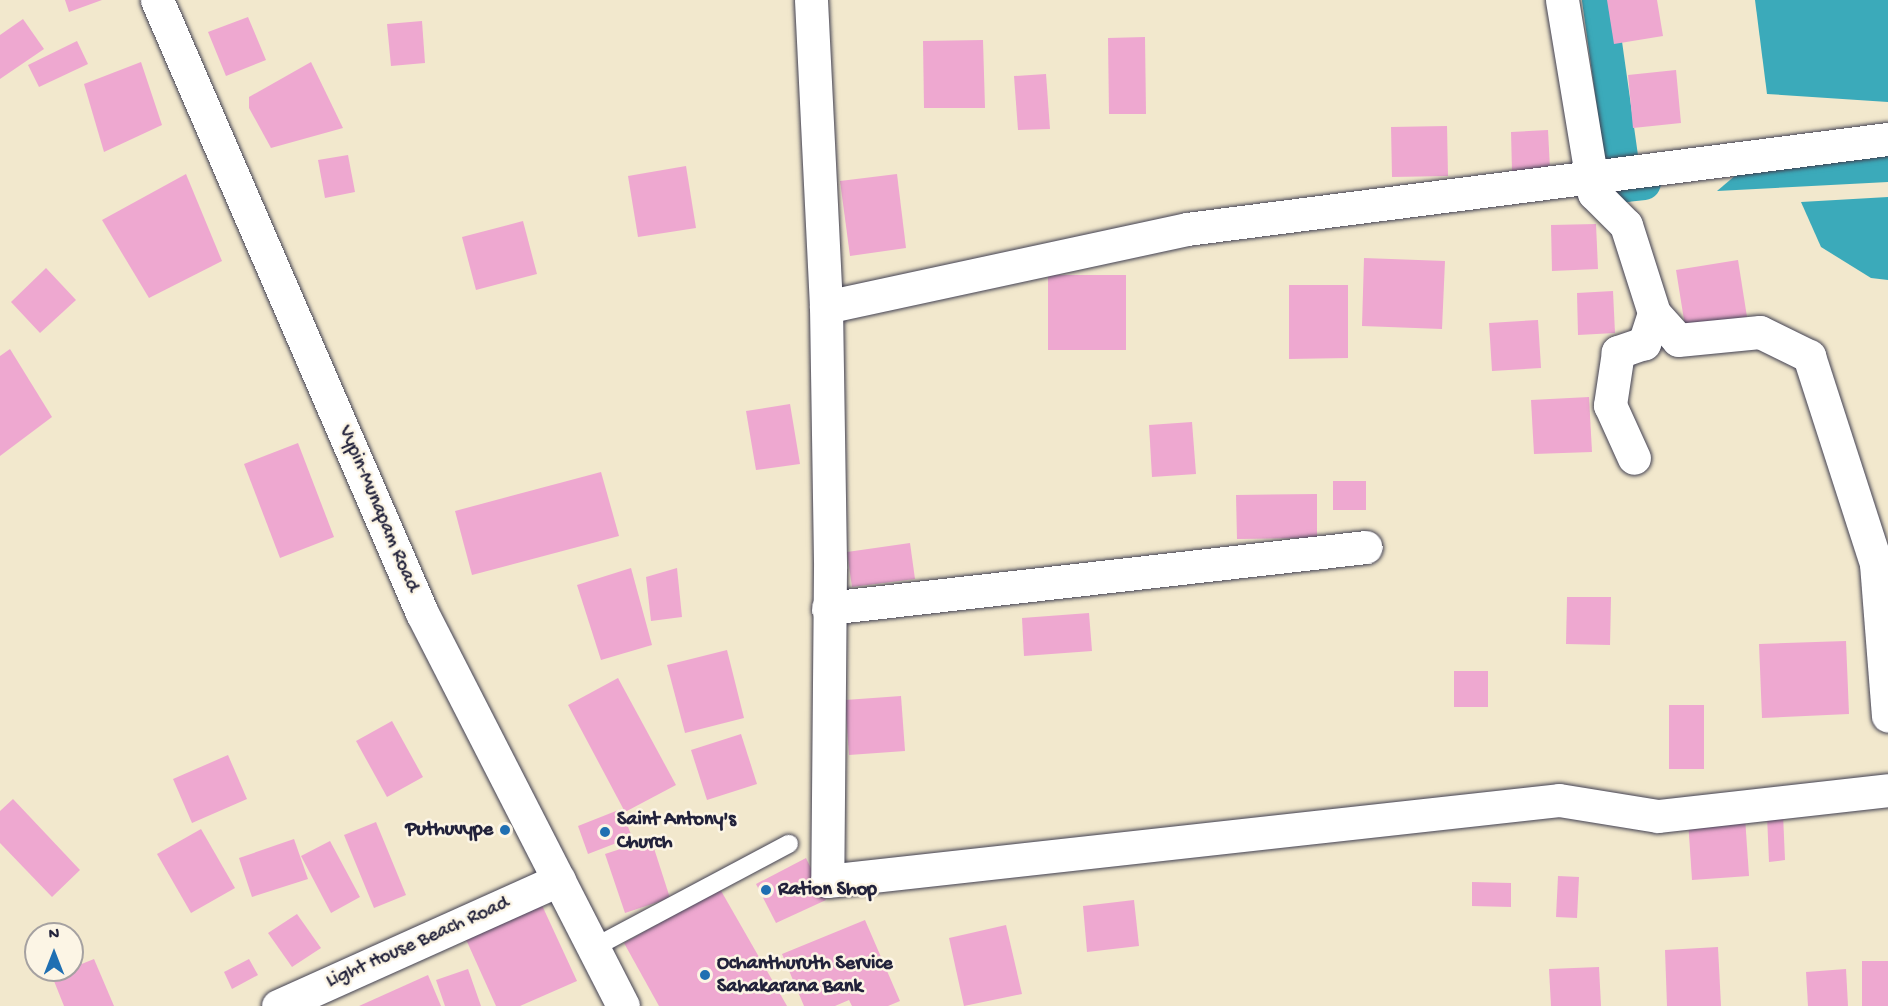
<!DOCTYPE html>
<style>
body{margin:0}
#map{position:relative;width:1888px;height:1006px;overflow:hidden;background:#f2e8cd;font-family:"Gochi Hand",sans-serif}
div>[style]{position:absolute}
.water>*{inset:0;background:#3baaba}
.canal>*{height:34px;margin:-17px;padding:0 17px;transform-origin:17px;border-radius:17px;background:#3baaba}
.building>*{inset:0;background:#eea8d0}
.roads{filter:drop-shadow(0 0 2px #414051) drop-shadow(0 0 2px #414051)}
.service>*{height:18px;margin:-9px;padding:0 9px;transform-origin:9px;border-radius:9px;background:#fff}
.minor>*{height:33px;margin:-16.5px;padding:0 16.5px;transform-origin:16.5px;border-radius:16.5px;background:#fff}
.secondary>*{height:33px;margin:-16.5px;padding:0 16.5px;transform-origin:16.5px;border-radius:16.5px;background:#fff}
.primary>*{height:33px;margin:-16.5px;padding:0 16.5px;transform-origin:16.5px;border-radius:16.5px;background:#fff}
.dots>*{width:16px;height:16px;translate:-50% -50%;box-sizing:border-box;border:3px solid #fcf5e5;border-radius:50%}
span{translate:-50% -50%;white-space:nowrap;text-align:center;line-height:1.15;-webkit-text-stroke:5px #fcf5e5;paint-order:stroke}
.street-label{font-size:20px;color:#22223b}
.poi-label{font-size:20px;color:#22223b;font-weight:700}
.left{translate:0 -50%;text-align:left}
.right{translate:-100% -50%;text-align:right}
.north{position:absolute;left:24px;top:922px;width:60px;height:60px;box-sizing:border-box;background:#fcf5e5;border:2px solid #a5a1a1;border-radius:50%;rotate:0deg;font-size:16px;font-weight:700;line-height:24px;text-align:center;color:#22223b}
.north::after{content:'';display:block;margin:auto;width:21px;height:27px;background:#1f6fb2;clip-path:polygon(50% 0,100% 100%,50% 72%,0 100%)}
</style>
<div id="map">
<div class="water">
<i style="clip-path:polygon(1755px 0,1888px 0,1888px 102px,1767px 94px)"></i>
<i style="clip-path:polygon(1888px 153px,1888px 182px,1717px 191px,1743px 169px)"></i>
<i style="clip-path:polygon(1888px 197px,1888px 280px,1871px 278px,1821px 247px,1801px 202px)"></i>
</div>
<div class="canal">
<i style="left:1599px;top:0;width:187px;rotate:82deg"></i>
<i style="left:1625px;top:185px;width:19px;rotate:-6deg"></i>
</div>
<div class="building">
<i style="clip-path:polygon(65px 0,102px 0,69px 12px)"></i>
<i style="clip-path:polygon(1607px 0,1657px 0,1663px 36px,1614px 44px)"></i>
<i style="clip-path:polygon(248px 17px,266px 60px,226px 76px,208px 32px)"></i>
<i style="clip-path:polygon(23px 19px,44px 49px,0 79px,0 35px)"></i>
<i style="clip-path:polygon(422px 21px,425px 63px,391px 66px,387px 24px)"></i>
<i style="clip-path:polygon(1145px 37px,1146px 114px,1109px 114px,1108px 38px)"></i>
<i style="clip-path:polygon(983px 40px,985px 108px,924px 108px,923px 41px)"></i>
<i style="clip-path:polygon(77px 41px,88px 64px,39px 87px,28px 65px)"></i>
<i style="clip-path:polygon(141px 62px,162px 125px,104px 152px,84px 84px)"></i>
<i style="clip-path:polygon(311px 62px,343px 128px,271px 148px,249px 108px,249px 97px)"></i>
<i style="clip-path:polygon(1676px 70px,1681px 123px,1633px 128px,1628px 75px)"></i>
<i style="clip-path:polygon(1046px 74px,1050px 129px,1018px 130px,1014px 76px)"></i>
<i style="clip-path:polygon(1447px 126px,1448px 176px,1392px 177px,1391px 127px)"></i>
<i style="clip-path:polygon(1548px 130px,1550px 169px,1512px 171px,1511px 132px)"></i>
<i style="clip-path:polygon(348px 155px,355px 192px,325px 198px,318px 160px)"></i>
<i style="clip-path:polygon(686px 166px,696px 228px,638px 237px,628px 176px)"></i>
<i style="clip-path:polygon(186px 174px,222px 261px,149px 298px,102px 220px)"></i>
<i style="clip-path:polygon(897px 174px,906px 248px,850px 256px,840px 181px)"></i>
<i style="clip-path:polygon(523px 221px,537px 274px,476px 290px,462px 237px)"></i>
<i style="clip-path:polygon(1596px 224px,1598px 269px,1552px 271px,1551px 225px)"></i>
<i style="clip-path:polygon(1364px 258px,1445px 261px,1442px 329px,1362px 326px)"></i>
<i style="clip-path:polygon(1738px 260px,1747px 317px,1685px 326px,1676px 270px)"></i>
<i style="clip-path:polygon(46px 268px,76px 300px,40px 333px,11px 302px)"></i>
<i style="clip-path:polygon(1048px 275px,1126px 275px,1126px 350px,1048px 350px)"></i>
<i style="clip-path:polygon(1289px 285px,1348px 285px,1348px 358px,1289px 359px)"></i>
<i style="clip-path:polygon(1613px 291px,1615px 333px,1578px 335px,1577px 293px)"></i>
<i style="clip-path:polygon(1538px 320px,1541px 368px,1492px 371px,1489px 323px)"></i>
<i style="clip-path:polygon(10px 349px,52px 417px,0 456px,0 356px)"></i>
<i style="clip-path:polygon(1589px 397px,1592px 452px,1534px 454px,1531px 400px)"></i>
<i style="clip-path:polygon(790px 404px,800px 464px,756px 470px,746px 411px)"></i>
<i style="clip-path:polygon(1192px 422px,1196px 474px,1152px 477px,1149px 425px)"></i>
<i style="clip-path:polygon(298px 443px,334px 537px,280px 558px,244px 464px)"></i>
<i style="clip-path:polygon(601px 472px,619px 536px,472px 575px,455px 511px)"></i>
<i style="clip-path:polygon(1333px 481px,1366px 481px,1366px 510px,1333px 510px)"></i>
<i style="clip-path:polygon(1317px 494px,1317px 538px,1237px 539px,1236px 495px)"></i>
<i style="clip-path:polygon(910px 543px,915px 579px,852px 587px,847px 552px)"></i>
<i style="clip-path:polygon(631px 568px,652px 645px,601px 660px,577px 585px)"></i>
<i style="clip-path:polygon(677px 568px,682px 617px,651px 621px,646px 577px)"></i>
<i style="clip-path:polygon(1567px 597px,1611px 597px,1610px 645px,1566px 644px)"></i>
<i style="clip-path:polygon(1089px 613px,1092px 651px,1024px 656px,1022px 618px)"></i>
<i style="clip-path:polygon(1846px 641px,1849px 714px,1762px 718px,1759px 644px)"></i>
<i style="clip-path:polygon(727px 650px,744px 718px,685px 733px,667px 665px)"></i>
<i style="clip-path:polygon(1454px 671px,1488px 671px,1488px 707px,1454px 707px)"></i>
<i style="clip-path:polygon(618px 678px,676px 785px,625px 812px,568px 705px)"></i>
<i style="clip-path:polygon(901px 696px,905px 751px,849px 755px,845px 700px)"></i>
<i style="clip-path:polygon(1669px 705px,1704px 705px,1704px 769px,1669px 769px)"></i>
<i style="clip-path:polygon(392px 721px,423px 777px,387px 797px,356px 741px)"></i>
<i style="clip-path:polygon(741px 734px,757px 784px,707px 800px,691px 750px)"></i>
<i style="clip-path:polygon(228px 755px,247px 799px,192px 823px,173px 779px)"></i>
<i style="clip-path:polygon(13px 799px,80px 870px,52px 897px,0 843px,0 811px)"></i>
<i style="clip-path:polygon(621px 809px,632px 837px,588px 854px,578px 826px)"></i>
<i style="clip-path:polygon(1783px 814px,1785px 860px,1769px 862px,1767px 815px)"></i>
<i style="clip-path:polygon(1745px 817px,1749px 876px,1692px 880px,1688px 820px)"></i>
<i style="clip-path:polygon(376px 822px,406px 895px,374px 908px,344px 835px)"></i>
<i style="clip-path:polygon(201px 829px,235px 888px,191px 913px,157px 854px)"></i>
<i style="clip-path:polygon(294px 839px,308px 879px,252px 897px,239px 858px)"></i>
<i style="clip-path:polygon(651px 839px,670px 898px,625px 913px,605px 854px)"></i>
<i style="clip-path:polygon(330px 841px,360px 897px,331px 913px,301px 856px)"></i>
<i style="clip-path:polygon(806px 858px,826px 900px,776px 923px,756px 884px)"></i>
<i style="clip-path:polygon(1558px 876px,1579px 877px,1577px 918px,1556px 917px)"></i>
<i style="clip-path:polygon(1472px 882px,1511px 883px,1511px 907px,1472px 906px)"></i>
<i style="clip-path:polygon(720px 889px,787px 1006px,659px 1006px,624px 943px)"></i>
<i style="clip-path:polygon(1134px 900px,1139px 946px,1087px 952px,1083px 906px)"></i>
<i style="clip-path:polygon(540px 901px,577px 981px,520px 1006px,496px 1006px,464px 935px)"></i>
<i style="clip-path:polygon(297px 914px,321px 948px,292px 967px,268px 933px)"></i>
<i style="clip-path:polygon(865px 920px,900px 1001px,888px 1006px,852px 1006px,849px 1000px,835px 1006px,804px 1006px,782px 954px)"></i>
<i style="clip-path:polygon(1006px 925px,1022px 994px,964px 1006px,949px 938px)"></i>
<i style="clip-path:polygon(1718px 947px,1721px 1006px,1667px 1006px,1665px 950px)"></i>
<i style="clip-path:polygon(94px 959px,114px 1006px,64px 1006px,52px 976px)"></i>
<i style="clip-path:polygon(249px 959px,258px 975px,232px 989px,224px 972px)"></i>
<i style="clip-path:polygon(1862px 961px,1888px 961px,1888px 1006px,1862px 1006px)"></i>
<i style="clip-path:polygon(1599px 967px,1601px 1006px,1551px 1006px,1549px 969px)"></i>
<i style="clip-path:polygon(468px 969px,481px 1006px,445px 1006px,436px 980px)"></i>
<i style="clip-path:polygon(1846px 969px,1848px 1006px,1808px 1006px,1806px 972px)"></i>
<i style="clip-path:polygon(428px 975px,441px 1006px,359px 1006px)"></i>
</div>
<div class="roads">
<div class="service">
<i style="left:593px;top:948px;width:222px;rotate:-28deg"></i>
</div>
<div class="minor">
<i style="left:811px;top:0;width:307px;rotate:87.2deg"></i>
<i style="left:826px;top:307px;width:261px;rotate:89.1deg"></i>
<i style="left:830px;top:568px;width:313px;rotate:90.5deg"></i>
<i style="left:827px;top:881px;width:736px;rotate:-6.31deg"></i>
<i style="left:1559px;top:800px;width:100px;rotate:9.2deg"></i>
<i style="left:1658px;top:816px;width:231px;rotate:-6.4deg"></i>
<i style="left:1562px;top:0;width:196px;rotate:80.6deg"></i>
<i style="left:1594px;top:193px;width:45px;rotate:45deg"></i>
<i style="left:1626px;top:225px;width:92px;rotate:72.3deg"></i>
<i style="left:1654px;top:313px;width:32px;rotate:108deg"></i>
<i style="left:1644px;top:343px;width:28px;rotate:161deg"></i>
<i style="left:1618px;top:352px;width:54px;rotate:98.6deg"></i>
<i style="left:1610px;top:405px;width:58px;rotate:65.6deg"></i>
<i style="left:826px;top:307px;width:369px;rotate:-12.2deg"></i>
<i style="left:1187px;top:229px;width:707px;rotate:-7.32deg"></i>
<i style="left:1654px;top:313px;width:36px;rotate:48deg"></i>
<i style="left:1678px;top:340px;width:82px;rotate:-5.6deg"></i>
<i style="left:1760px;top:332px;width:55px;rotate:26.1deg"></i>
<i style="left:1809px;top:356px;width:219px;rotate:72.1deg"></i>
<i style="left:1876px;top:564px;width:152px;rotate:85.5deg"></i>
<i style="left:828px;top:608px;width:541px;rotate:-6.47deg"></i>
</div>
<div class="secondary">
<i style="left:278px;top:1006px;width:308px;rotate:-24.2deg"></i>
</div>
<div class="primary">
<i style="left:157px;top:0;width:668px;rotate:66.62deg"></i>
<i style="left:422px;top:613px;width:441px;rotate:62.9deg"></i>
</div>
</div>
<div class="dots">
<i style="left:505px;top:830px;background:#1f6fb2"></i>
<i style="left:605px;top:832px;background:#1f6fb2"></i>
<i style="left:766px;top:890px;background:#1f6fb2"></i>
<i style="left:705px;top:975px;background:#1f6fb2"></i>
</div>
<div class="street-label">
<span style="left:378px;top:509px;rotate:67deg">Vypin-Munapam Road</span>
<span style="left:418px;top:943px;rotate:-24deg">Light House Beach Road</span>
</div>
<div class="poi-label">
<span class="left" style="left:617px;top:832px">Saint Antony's<br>Church</span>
<span class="right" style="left:493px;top:830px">Puthuvype</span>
<span class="left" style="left:778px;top:890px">Ration Shop</span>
<span class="left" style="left:717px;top:976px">Ochanthuruth Service<br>Sahakarana Bank</span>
</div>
<div class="north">N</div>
</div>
